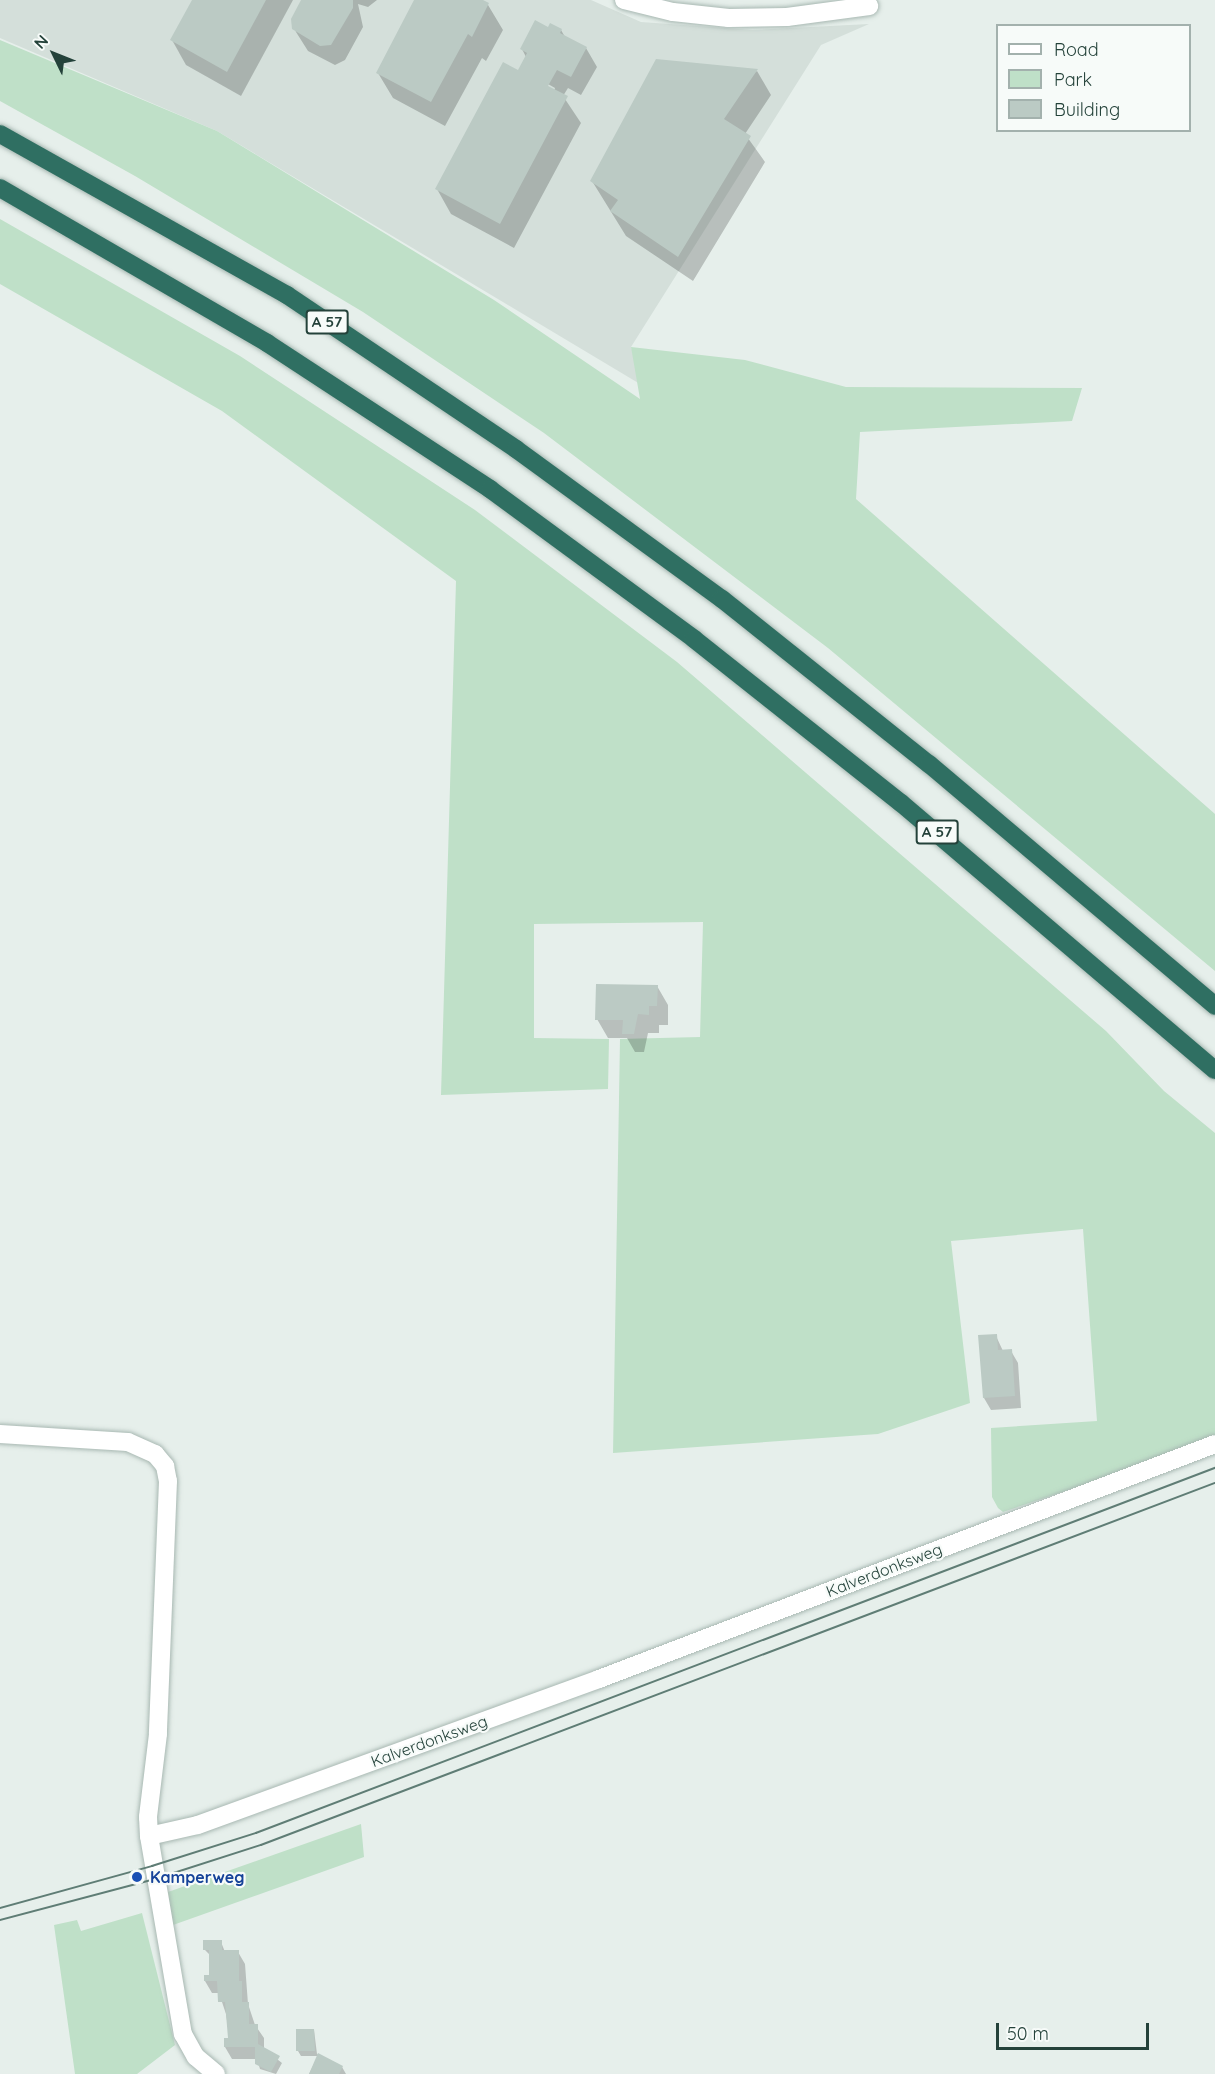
<!DOCTYPE html>
<style>
body{margin:0}
#map{position:relative;width:1215px;height:2074px;overflow:hidden;background:#e6efeb;font-family:Quicksand,sans-serif}
div>[style]{position:absolute}
.built>*{inset:0;background:#d4dfda}
.green>*{inset:0;background:#bfe0c8}
.shadow>*{inset:0;background:#0003}
.building>*{inset:0;background:#bbcac4}
.roads{filter:drop-shadow(0 0 2px #a8b8b2) drop-shadow(0 0 2px #a8b8b2)}
.minor>*{height:18px;margin:-9px;padding:0 9px;transform-origin:9px;border-radius:9px;background:#fff}
.motorway>*{height:18px;margin:-9px;padding:0 9px;transform-origin:9px;border-radius:9px;background:#2f6f62}
.tram>*{height:1.5px;margin:-0.75px;padding:0 0.75px;transform-origin:0.75px;border-radius:0.75px;background:#5f7d75}
.dots>*{width:16px;height:16px;translate:-50% -50%;box-sizing:border-box;border:3px solid #f7fbf9;border-radius:50%}
span{translate:-50% -50%;white-space:nowrap;text-align:center;line-height:1.15;-webkit-text-stroke:4.5px #f7fbf9;paint-order:stroke}
.shield-label span{padding:2px 4px;background:#f7fbf9;border:2px solid;border-radius:4px;-webkit-text-stroke-width:0}
.shield-label{font-size:15px;color:#24423a;font-weight:700}
.street-label{font-size:16px;color:#24423a}
.transit-label{font-size:16px;color:#164399;font-weight:700}
.left{translate:0 -50%;text-align:left}
.legend{position:absolute;left:996px;top:24px;width:195px;height:108px;box-sizing:border-box;background:#f7fbf9;border:2px solid #a3b1ad;margin:0;padding:8px 10px;list-style:none;font-size:18px;color:#24423a}
.legend li{display:flex;align-items:center;gap:12px;height:30px}
.legend b{width:30px;border:2px solid #a3b1ad}
.north{position:absolute;left:24px;top:24px;width:60px;height:60px;-webkit-text-stroke:4px #f7fbf9;paint-order:stroke;rotate:313deg;font-size:16px;font-weight:700;line-height:24px;text-align:center;color:#24423a}
.north::after{content:'';display:block;margin:auto;width:21px;height:27px;background:#24423a;clip-path:polygon(50% 0,100% 100%,50% 72%,0 100%)}
.scale{position:absolute;left:996px;top:2023px;width:153px;height:27px;box-sizing:border-box;border:3px solid #24423a;border-top:0;padding-left:8px;font-size:18px;line-height:21px;white-space:nowrap;color:#24423a;-webkit-text-stroke:4px #f7fbf9;paint-order:stroke}
</style>
<div id="map">
<div class="built">
<i style="clip-path:polygon(0 0,591px 0,641px 22px,753px 30px,869px 24px,821px 45px,631px 347px,645px 387px,217px 131px,0 38px)"></i>
</div>
<div class="green">
<i style="clip-path:polygon(0 40px,217px 131px,494px 300px,640px 399px,631px 347px,745px 360px,846px 387px,1082px 388px,1072px 421px,860px 432px,856px 499px,1215px 814px,1215px 971px,828px 648px,544px 433px,363px 312px,135px 176px,0 101px)"></i>
<i style="clip-path:polygon(0 219px,240px 356px,475px 510px,677px 662px,1106px 1031px,1164px 1091px,1215px 1133px,1215px 1435px,1089px 1483px,1003px 1512px,998px 1508px,992px 1497px,991px 1428px,1097px 1421px,1083px 1229px,951px 1241px,970px 1403px,878px 1434px,613px 1453px,620px 1039px,700px 1037px,703px 922px,534px 924px,534px 1038px,609px 1039px,608px 1089px,441px 1095px,456px 581px,222px 411px,0 284px)"></i>
<i style="clip-path:polygon(361px 1824px,364px 1857px,173px 1925px,168px 1892px)"></i>
<i style="clip-path:polygon(142px 1913px,175px 2045px,137px 2074px,75px 2074px,54px 1925px,77px 1920px,81px 1931px)"></i>
</div>
<div class="shadow">
<i style="clip-path:polygon(194px 0,293px 0,241px 96px,186px 65px,172px 40px)"></i>
<i style="clip-path:polygon(303px 0,377px 0,368px 7px,358px 4px,363px 27px,345px 60px,335px 65px,308px 51px,296px 32px,292px 22px)"></i>
<i style="clip-path:polygon(416px 0,480px 0,488px 5px,503px 30px,486px 61px,482px 58px,445px 126px,393px 98px,378px 73px)"></i>
<i style="clip-path:polygon(evenodd,549px 29px,561px 30px,565px 37px,586px 48px,597px 67px,581px 95px,568px 88px,563px 96px,581px 123px,514px 248px,451px 214px,437px 189px,518px 72px,526px 57px,522px 49px,549px 29px,534px 76px,555px 88px,554px 91px,534px 76px)"></i>
<i style="clip-path:polygon(757px 71px,771px 95px,745px 134px,765px 162px,693px 281px,626px 236px,592px 181px)"></i>
<i style="clip-path:polygon(657px 986px,668px 1005px,668px 1025px,659px 1025px,659px 1033px,648px 1033px,644px 1052px,635px 1052px,627px 1038px,608px 1038px,597px 1019px)"></i>
<i style="clip-path:polygon(996px 1336px,1003px 1351px,1011px 1351px,1018px 1363px,1021px 1408px,991px 1410px,984px 1398px)"></i>
<i style="clip-path:polygon(221px 1942px,225px 1952px,238px 1952px,245px 1964px,248px 2004px,255px 2025px,264px 2038px,264px 2049px,282px 2063px,276px 2074px,260px 2069px,257px 2059px,232px 2059px,225px 2047px,230px 2040px,226px 2014px,219px 1993px,212px 1993px,205px 1981px,210px 1977px,210px 1955px,205px 1950px)"></i>
<i style="clip-path:polygon(314px 2030px,317px 2054px,342px 2067px,346px 2074px,309px 2074px,318px 2056px,301px 2056px,298px 2051px)"></i>
</div>
<div class="building">
<i style="clip-path:polygon(192px 0,266px 0,227px 72px,170px 40px)"></i>
<i style="clip-path:polygon(301px 0,353px 0,353px 8px,331px 45px,320px 46px,292px 29px,291px 19px)"></i>
<i style="clip-path:polygon(414px 0,483px 0,489px 3px,472px 37px,468px 34px,431px 102px,376px 73px)"></i>
<i style="clip-path:polygon(535px 20px,548px 27px,550px 23px,562px 29px,560px 33px,587px 47px,571px 77px,557px 70px,548px 86px,568px 96px,500px 224px,435px 189px,503px 62px,518px 70px,527px 53px,520px 49px)"></i>
<i style="clip-path:polygon(656px 59px,758px 69px,724px 119px,751px 136px,678px 257px,610px 211px,618px 200px,590px 181px)"></i>
<i style="clip-path:polygon(596px 984px,658px 985px,657px 1006px,649px 1006px,649px 1015px,638px 1014px,634px 1034px,622px 1034px,623px 1020px,595px 1020px)"></i>
<i style="clip-path:polygon(997px 1334px,998px 1350px,1012px 1349px,1015px 1396px,983px 1398px,978px 1335px)"></i>
<i style="clip-path:polygon(203px 1940px,222px 1940px,222px 1950px,239px 1950px,239px 1981px,242px 1981px,242px 2002px,249px 2002px,249px 2024px,258px 2024px,258px 2044px,280px 2056px,271px 2072px,255px 2064px,255px 2047px,224px 2047px,224px 2038px,228px 2038px,225px 2002px,218px 2002px,217px 1981px,204px 1981px,204px 1975px,209px 1975px,209px 1950px,203px 1950px)"></i>
<i style="clip-path:polygon(296px 2029px,314px 2029px,315px 2051px,296px 2051px)"></i>
<i style="clip-path:polygon(318px 2053px,343px 2066px,339px 2074px,309px 2074px)"></i>
</div>
<div class="roads">
<div class="minor">
<i style="left:624px;top:0;width:50px;rotate:13.8deg"></i>
<i style="left:673px;top:12px;width:56px;rotate:6.1deg"></i>
<i style="left:729px;top:18px;width:58px;rotate:-1deg"></i>
<i style="left:787px;top:17px;width:83px;rotate:-7.6deg"></i>
<i style="left:0;top:1434px;width:128px;rotate:3.6deg"></i>
<i style="left:128px;top:1442px;width:30px;rotate:24deg"></i>
<i style="left:155px;top:1454px;width:16px;rotate:50deg"></i>
<i style="left:165px;top:1466px;width:15px;rotate:79deg"></i>
<i style="left:168px;top:1481px;width:253px;rotate:92.3deg"></i>
<i style="left:158px;top:1734px;width:84px;rotate:96.9deg"></i>
<i style="left:148px;top:1817px;width:19px;rotate:87deg"></i>
<i style="left:149px;top:1836px;width:201px;rotate:80.3deg"></i>
<i style="left:183px;top:2034px;width:26px;rotate:61deg"></i>
<i style="left:196px;top:2057px;width:26px;rotate:40deg"></i>
<i style="left:149px;top:1836px;width:50px;rotate:-12.7deg"></i>
<i style="left:198px;top:1825px;width:427px;rotate:-20deg"></i>
<i style="left:599px;top:1679px;width:659px;rotate:-20.88deg"></i>
</div>
<div class="motorway">
<i style="left:0;top:134px;width:329px;rotate:29.3deg"></i>
<i style="left:287px;top:295px;width:276px;rotate:33.9deg"></i>
<i style="left:516px;top:449px;width:255px;rotate:36.1deg"></i>
<i style="left:722px;top:599px;width:265px;rotate:38.6deg"></i>
<i style="left:929px;top:764px;width:375px;rotate:40.2deg"></i>
<i style="left:0;top:188px;width:309px;rotate:30.1deg"></i>
<i style="left:267px;top:343px;width:267px;rotate:33.2deg"></i>
<i style="left:490px;top:489px;width:253px;rotate:36.3deg"></i>
<i style="left:694px;top:639px;width:264px;rotate:38.4deg"></i>
<i style="left:901px;top:803px;width:412px;rotate:40.4deg"></i>
</div>
</div>
<div class="tram">
<i style="left:0;top:1908px;width:158px;rotate:-15.4deg"></i>
<i style="left:152px;top:1866px;width:109px;rotate:-17.6deg"></i>
<i style="left:256px;top:1833px;width:1026px;rotate:-20.84deg"></i>
<i style="left:0;top:1920px;width:160px;rotate:-14.8deg"></i>
<i style="left:155px;top:1879px;width:111px;rotate:-17.8deg"></i>
<i style="left:261px;top:1845px;width:1020px;rotate:-20.78deg"></i>
</div>
<div class="dots">
<i style="left:137px;top:1877px;background:#1a4fb4"></i>
</div>
<div class="shield-label">
<span style="left:327px;top:322px">A 57</span>
<span style="left:937px;top:832px">A 57</span>
</div>
<div class="street-label">
<span style="left:884px;top:1570px;rotate:-21deg">Kalverdonksweg</span>
<span style="left:429px;top:1741px;rotate:-20deg">Kalverdonksweg</span>
</div>
<div class="transit-label">
<span class="left" style="left:150px;top:1877px">Kamperweg</span>
</div>
<ul class="legend">
<li><b style="height:8px;background:#fff"></b>Road</li>
<li><b style="height:16px;background:#bfe0c8"></b>Park</li>
<li><b style="height:16px;background:#bbcac4"></b>Building</li>
</ul>
<div class="north">N</div>
<div class="scale">50 m</div>
</div>
